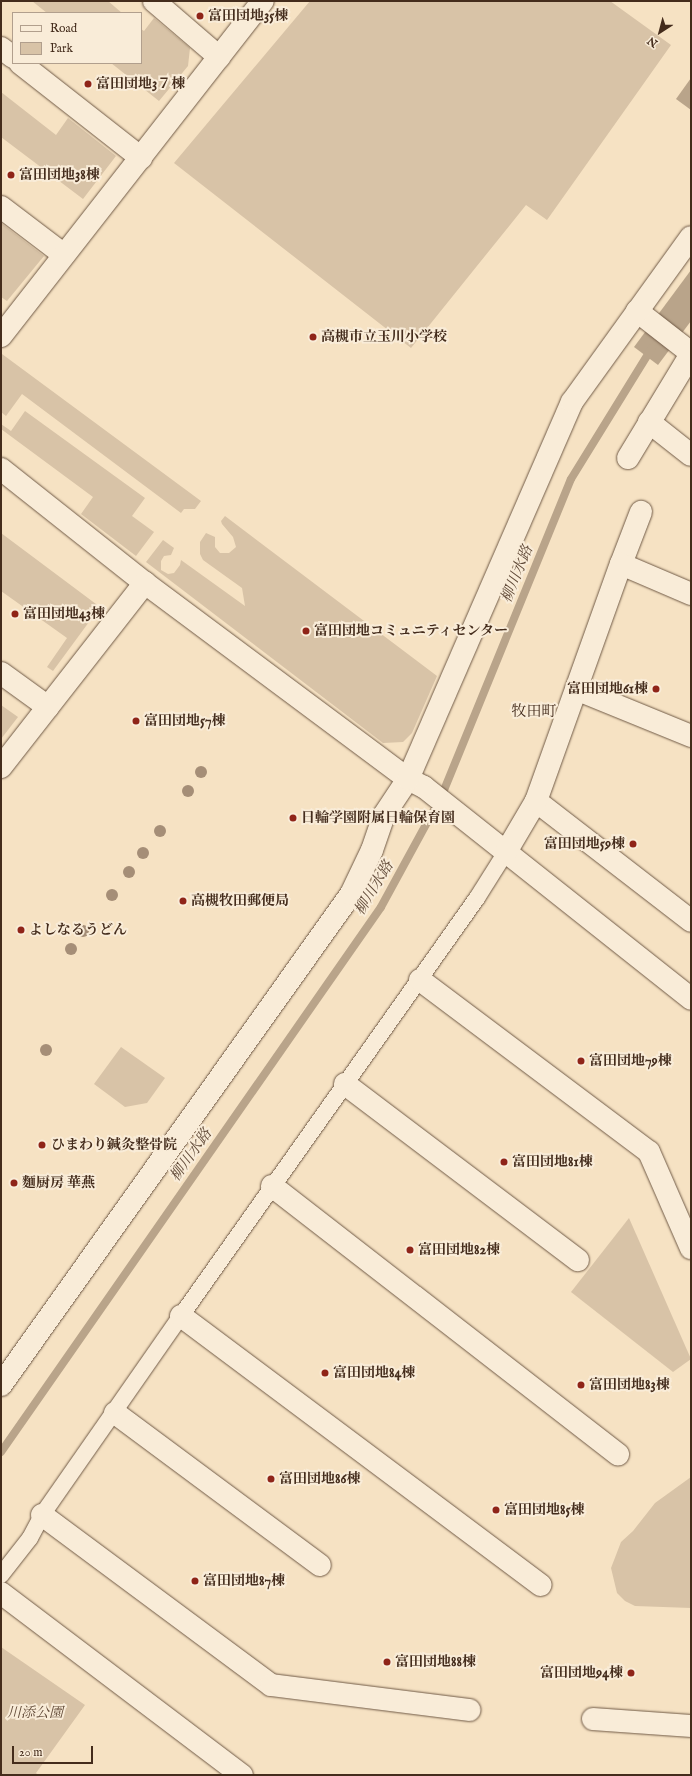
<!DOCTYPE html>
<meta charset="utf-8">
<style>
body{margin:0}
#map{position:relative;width:692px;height:1776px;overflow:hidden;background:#f6e2c3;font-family:"IM FELL English","Noto Serif JP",serif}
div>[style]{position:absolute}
.green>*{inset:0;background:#d8c3a7}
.water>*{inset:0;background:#b9a48a}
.stream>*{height:8px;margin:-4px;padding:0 4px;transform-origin:4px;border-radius:4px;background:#b9a48a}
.roads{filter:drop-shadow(0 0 1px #705a46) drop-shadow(0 0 1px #705a46)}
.lane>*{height:16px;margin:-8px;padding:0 8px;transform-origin:8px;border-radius:8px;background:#f9ecd8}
.street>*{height:22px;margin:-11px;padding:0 11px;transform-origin:11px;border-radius:11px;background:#f9ecd8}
.secondary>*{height:22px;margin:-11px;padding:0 11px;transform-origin:11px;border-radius:11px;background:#f9ecd8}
.trees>*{width:12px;height:12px;margin:-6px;border-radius:50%;background:#a58e77}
.dots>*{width:11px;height:11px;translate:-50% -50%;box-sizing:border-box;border:2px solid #f9ecd8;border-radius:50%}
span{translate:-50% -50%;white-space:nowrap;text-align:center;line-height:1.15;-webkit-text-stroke:4px #f9ecd8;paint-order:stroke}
.poi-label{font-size:14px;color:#442c1c;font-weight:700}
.left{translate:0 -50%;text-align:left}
.right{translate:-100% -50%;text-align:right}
.park-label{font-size:14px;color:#624a38;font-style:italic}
.water-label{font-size:15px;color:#614a38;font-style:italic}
.neighbourhood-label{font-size:15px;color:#442c1c}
.frame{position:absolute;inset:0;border:2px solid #442c1c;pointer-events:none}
.legend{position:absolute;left:12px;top:12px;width:130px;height:52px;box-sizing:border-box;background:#f9ecd8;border:1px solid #b19f8d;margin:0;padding:5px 7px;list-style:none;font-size:12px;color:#442c1c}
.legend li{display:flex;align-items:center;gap:8px;height:20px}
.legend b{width:20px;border:1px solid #b19f8d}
.north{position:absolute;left:640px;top:12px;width:40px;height:40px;-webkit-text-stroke:3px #f9ecd8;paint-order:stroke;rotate:216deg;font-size:11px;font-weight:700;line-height:16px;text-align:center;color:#442c1c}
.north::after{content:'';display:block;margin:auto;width:14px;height:18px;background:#442c1c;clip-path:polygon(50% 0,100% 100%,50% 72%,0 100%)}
.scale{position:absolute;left:12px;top:1746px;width:81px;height:18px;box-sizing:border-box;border:2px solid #442c1c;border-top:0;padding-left:5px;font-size:12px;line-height:14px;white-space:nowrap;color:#442c1c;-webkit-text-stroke:3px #f9ecd8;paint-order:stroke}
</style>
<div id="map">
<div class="green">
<i style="clip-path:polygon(32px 1px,108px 1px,122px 13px,47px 13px)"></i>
<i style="clip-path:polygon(310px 1px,610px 1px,671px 45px,547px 220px,526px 205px,411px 348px,174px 163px)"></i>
<i style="clip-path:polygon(154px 18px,190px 48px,188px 66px,159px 101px,111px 63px,141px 63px,141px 29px,144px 31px)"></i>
<i style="clip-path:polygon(1px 92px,56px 135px,68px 118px,116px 156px,83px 199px,1px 137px)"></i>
<i style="clip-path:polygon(1px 223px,44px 256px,7px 301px,1px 297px)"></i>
<i style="clip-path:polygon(2px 354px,201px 501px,195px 509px,184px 509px,181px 513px,22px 394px,6px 416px,1px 412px)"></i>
<i style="clip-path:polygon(25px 411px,145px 498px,132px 516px,154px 532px,136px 556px,81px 514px,93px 497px,1px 429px,1px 424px,11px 431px)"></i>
<i style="clip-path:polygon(225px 516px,437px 676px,412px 733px,403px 742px,383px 743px,146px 562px,163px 540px,174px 548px,171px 555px,164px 556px,161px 561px,161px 570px,168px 574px,174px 573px,180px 565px,181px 560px,245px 606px,242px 588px,203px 560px,200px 554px,200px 542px,206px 533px,215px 537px,215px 547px,220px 553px,229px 553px,236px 547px,233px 537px,222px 524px,221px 521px)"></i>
<i style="clip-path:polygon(1px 533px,100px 607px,53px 671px,47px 667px,67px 638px,1px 591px)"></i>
<i style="clip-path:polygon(1px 705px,18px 717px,1px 739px)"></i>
<i style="clip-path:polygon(121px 1047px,165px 1078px,147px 1103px,125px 1107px,94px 1084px)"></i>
<i style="clip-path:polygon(629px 1218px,691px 1359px,673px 1372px,571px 1292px)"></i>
<i style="clip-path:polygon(691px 1477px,691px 1608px,635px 1606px,625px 1601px,617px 1593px,611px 1568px,621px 1542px,633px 1531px,655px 1503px)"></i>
<i style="clip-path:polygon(1px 1647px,85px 1705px,36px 1773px,38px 1775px,1px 1775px)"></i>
</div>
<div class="water">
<i style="clip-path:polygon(691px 78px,691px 110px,676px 99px)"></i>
<i style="clip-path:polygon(691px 270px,691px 321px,658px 365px,634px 347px)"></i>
</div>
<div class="stream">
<i style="left:1px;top:1452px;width:664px;rotate:-55.11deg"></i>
<i style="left:381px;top:907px;width:128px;rotate:-61.4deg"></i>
<i style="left:442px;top:795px;width:341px;rotate:-67.8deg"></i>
<i style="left:571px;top:479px;width:154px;rotate:-58.3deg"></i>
</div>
<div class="roads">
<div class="lane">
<i style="left:1px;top:1575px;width:47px;rotate:-51.9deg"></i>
<i style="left:30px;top:1538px;width:26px;rotate:-62deg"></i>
<i style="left:42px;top:1515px;width:243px;rotate:-55.1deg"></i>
<i style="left:181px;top:1316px;width:512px;rotate:-54.7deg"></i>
<i style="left:477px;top:898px;width:54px;rotate:-57.8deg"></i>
</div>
<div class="street">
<i style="left:154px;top:1px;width:86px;rotate:40.7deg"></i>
<i style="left:1px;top:48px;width:15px;rotate:37deg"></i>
<i style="left:20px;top:63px;width:154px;rotate:38.1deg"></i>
<i style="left:1px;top:207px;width:79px;rotate:37.3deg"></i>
<i style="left:637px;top:311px;width:68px;rotate:37.9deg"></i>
<i style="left:1px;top:336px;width:425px;rotate:-52deg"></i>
<i style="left:649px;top:422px;width:53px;rotate:38.2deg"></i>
<i style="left:628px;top:458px;width:122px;rotate:-58.8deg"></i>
<i style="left:1px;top:469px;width:184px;rotate:38.4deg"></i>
<i style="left:145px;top:583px;width:328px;rotate:36.7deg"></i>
<i style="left:408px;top:779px;width:18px;rotate:27deg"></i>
<i style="left:424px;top:787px;width:341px;rotate:38.4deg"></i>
<i style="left:621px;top:564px;width:56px;rotate:-69deg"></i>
<i style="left:1px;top:673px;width:58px;rotate:35.9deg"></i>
<i style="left:576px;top:689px;width:124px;rotate:22.2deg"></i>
<i style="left:1px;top:767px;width:234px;rotate:-52deg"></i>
<i style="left:536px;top:801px;width:196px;rotate:37.7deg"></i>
<i style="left:506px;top:852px;width:59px;rotate:-59.5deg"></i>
<i style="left:536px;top:801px;width:252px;rotate:-70.3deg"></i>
<i style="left:621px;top:564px;width:76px;rotate:23.2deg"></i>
<i style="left:420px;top:980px;width:286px;rotate:36.9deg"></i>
<i style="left:649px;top:1152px;width:105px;rotate:66.4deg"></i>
<i style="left:345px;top:1084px;width:292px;rotate:37.1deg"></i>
<i style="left:272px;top:1186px;width:438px;rotate:37.8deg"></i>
<i style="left:181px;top:1316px;width:449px;rotate:36.8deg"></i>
<i style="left:1px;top:1385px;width:603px;rotate:-54.52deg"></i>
<i style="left:351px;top:894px;width:49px;rotate:-64.5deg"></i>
<i style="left:372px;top:850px;width:37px;rotate:-71deg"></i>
<i style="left:384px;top:815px;width:43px;rotate:-56.3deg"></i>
<i style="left:408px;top:779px;width:411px;rotate:-66.5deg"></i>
<i style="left:572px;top:402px;width:203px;rotate:-54.2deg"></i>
<i style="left:115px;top:1413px;width:255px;rotate:36.6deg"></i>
<i style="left:42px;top:1515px;width:285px;rotate:36.6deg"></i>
<i style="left:271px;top:1685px;width:200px;rotate:7.2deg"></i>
<i style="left:593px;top:1719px;width:98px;rotate:4.1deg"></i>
</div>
<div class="secondary">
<i style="left:1px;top:1593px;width:302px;rotate:37.1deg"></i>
</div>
</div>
<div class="trees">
<i style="left:201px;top:772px"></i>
<i style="left:188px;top:791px"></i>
<i style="left:160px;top:831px"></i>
<i style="left:143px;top:853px"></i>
<i style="left:129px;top:872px"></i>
<i style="left:112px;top:895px"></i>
<i style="left:83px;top:931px"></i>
<i style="left:71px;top:949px"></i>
<i style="left:46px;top:1050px"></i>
</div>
<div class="dots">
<i style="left:200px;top:16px;background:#8f2418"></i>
<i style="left:88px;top:84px;background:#8f2418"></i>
<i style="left:11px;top:175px;background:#8f2418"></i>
<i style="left:313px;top:337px;background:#8f2418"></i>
<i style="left:15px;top:614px;background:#8f2418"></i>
<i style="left:306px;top:631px;background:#8f2418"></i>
<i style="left:656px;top:689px;background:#8f2418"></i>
<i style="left:136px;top:721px;background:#8f2418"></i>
<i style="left:293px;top:818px;background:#8f2418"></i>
<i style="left:633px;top:844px;background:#8f2418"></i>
<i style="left:183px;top:901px;background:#8f2418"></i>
<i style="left:21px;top:930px;background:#8f2418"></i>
<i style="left:581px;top:1061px;background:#8f2418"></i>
<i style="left:42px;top:1145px;background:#8f2418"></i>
<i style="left:504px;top:1162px;background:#8f2418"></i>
<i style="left:14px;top:1183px;background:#8f2418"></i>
<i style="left:410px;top:1250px;background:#8f2418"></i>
<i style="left:325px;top:1373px;background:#8f2418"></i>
<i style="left:581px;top:1385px;background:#8f2418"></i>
<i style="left:271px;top:1479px;background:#8f2418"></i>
<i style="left:496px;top:1510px;background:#8f2418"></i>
<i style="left:195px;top:1581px;background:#8f2418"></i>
<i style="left:387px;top:1662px;background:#8f2418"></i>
<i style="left:631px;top:1673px;background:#8f2418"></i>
</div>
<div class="poi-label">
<span class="left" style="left:208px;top:16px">富田団地35棟</span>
<span class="left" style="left:96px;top:84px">富田団地3７棟</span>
<span class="left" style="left:19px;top:175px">富田団地38棟</span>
<span class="left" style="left:321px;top:337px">高槻市立玉川小学校</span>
<span class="left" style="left:23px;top:614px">富田団地43棟</span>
<span class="left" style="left:314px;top:631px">富田団地コミュニティセンター</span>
<span class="right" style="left:648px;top:689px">富田団地61棟</span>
<span class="left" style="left:144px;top:721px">富田団地57棟</span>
<span class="left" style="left:301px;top:818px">日輪学園附属日輪保育園</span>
<span class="right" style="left:625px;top:844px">富田団地59棟</span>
<span class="left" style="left:191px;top:901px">高槻牧田郵便局</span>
<span class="left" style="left:29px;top:930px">よしなるうどん</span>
<span class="left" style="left:589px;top:1061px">富田団地79棟</span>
<span class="left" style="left:51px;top:1145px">ひまわり鍼灸整骨院</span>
<span class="left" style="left:512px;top:1162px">富田団地81棟</span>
<span class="left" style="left:22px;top:1183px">麵厨房 華燕</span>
<span class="left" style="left:418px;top:1250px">富田団地82棟</span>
<span class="left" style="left:333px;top:1373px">富田団地84棟</span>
<span class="left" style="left:589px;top:1385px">富田団地83棟</span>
<span class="left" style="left:279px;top:1479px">富田団地86棟</span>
<span class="left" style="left:504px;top:1510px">富田団地85棟</span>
<span class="left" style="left:203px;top:1581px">富田団地87棟</span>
<span class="left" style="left:395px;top:1662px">富田団地88棟</span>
<span class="right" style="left:623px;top:1673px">富田団地94棟</span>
</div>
<div class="park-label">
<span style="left:35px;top:1713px">川添公園</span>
</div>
<div class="water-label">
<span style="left:517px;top:574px;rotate:-68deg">柳川水路</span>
<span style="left:374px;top:888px;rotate:-59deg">柳川水路</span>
<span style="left:191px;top:1155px;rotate:-55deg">柳川水路</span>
</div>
<div class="neighbourhood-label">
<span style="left:534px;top:712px">牧田町</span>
</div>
<div class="frame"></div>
<ul class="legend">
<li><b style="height:5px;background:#f9ecd8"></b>Road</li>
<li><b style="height:11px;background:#d8c3a7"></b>Park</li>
</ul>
<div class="north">N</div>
<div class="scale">20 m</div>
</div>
